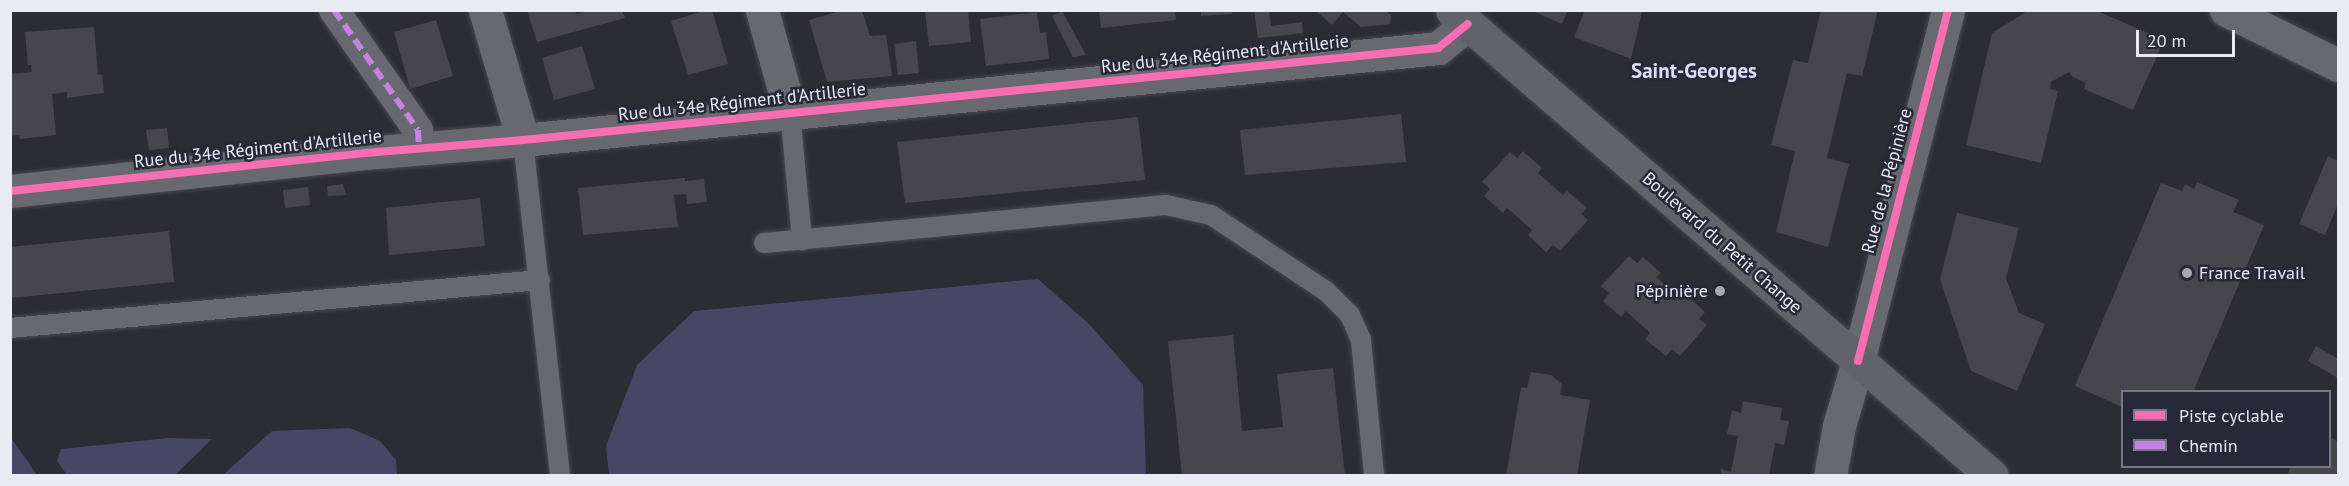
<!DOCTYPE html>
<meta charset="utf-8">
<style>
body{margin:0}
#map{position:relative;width:2349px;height:486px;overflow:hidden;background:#2c2c34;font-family:"PT Sans",sans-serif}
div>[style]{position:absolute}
.green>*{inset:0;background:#464765}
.building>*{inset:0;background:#46464c}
.roads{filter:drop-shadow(0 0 2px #47474e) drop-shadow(0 0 2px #47474e)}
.service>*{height:20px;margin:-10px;padding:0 10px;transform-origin:10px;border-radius:10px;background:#686970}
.pedestrian>*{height:30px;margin:-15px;padding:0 15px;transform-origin:15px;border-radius:15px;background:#686970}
.minor>*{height:33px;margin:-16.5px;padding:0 16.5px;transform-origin:16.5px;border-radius:16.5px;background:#686970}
.secondary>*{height:33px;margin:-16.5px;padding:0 16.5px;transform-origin:16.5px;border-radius:16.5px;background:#62626a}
.quiet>*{height:6px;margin-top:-3px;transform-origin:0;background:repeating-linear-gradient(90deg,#c483df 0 12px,transparent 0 18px)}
.cycleway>*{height:8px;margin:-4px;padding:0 4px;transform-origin:4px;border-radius:4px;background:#f96db3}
.dots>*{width:16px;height:16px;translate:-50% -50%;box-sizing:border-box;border:3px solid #282938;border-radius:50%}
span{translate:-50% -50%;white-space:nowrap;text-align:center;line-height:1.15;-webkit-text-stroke:5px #282938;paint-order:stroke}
.street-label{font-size:18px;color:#eaeaf5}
.poi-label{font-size:18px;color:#eaeaf5}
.left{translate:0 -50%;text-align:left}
.right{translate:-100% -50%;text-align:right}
.quarter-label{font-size:21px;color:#dbddfa;font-weight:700}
.frame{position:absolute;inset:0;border:12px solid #eaeaf5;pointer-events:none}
.legend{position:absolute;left:2121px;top:390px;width:210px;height:78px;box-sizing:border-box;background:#282938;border:2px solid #767684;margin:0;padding:8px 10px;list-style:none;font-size:18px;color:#eaeaf5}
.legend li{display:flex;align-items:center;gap:12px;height:30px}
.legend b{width:30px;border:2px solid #767684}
.scale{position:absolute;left:2136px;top:30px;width:99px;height:27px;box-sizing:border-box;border:3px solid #eaeaf5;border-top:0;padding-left:8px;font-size:18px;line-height:21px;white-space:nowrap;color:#eaeaf5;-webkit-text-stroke:4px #282938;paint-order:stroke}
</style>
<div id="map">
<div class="green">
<i style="clip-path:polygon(1038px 279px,1089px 324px,1143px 385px,1146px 475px,609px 475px,606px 446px,637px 365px,694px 311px)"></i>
<i style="clip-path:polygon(350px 428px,380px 441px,396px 460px,397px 475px,223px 475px,272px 431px)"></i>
<i style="clip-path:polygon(168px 438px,212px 439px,175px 475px,67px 475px,57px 461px,61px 449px)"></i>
<i style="clip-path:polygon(10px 439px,12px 439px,37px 475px,11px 475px)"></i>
</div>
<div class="building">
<i style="clip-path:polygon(527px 10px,575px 10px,576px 14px,590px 10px,622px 10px,625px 18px,537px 42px)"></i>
<i style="clip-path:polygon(706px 10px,712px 10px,728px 64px,688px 75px,671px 21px)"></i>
<i style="clip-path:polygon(843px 10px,862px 10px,870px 36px,886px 35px,892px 76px,827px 82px,809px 20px)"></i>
<i style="clip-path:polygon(925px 10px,968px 10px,971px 42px,929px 46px)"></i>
<i style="clip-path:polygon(1099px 10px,1175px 10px,1176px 20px,1101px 28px)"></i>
<i style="clip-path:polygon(1201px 10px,1231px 10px,1232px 14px,1201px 16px)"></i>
<i style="clip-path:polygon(1269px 10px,1271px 26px,1302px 22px,1303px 33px,1258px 38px,1254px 11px)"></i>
<i style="clip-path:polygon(1315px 10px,1385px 10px,1391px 15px,1390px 24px,1361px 27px,1343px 12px,1332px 25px)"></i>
<i style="clip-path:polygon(1530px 10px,1568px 10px,1562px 24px)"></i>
<i style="clip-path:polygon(1585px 10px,1642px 12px,1631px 59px,1574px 37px)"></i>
<i style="clip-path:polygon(1821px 10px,1878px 10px,1862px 76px,1847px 73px,1827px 158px,1849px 164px,1828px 247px,1776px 232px,1795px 151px,1771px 145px,1793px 60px,1808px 63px)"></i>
<i style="clip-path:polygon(2029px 10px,2095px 10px,2164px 40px,2133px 110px,2084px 89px,2086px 83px,2073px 77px,2069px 72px,2051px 82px,2050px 89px,2058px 91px,2041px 163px,1966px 145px,1992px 33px)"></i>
<i style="clip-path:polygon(1062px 11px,1086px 55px,1073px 57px,1052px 16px)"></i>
<i style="clip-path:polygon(1037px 12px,1040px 33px,1046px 32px,1049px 59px,986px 66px,980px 19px)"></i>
<i style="clip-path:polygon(436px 20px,453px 76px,410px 89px,394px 32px)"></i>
<i style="clip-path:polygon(94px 27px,98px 75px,102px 74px,104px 93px,67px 98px,67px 92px,52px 94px,56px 135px,20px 139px,19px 135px,10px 136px,10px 74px,32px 72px,31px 65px,28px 65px,25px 32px)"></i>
<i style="clip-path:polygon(916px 41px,919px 73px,898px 75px,894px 44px)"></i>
<i style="clip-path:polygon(582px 46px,595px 89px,554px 100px,542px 58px)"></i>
<i style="clip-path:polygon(1401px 114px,1406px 162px,1245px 175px,1240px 130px)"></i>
<i style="clip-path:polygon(1138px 117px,1145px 180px,905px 203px,897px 142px)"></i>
<i style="clip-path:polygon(167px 128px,169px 148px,149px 150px,146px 130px)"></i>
<i style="clip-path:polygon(1523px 151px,1542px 168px,1538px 173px,1563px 195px,1567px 191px,1587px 208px,1581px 214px,1588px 220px,1560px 251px,1553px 245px,1546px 252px,1528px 235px,1532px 230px,1507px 208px,1503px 213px,1484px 196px,1490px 189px,1482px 182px,1510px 152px,1517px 158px)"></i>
<i style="clip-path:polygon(2328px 156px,2338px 161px,2338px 204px,2325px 235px,2299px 224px)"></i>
<i style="clip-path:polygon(685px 178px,685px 181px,704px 179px,707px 202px,687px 204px,686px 194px,674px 195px,678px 227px,583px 235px,578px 188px)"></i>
<i style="clip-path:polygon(2197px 182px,2239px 200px,2233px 212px,2264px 225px,2193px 392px,2122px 392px,2122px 407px,2075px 386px,2161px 183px,2182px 191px,2185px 184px,2194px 189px)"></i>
<i style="clip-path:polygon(343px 184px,346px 195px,328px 196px,327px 186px)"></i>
<i style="clip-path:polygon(308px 187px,310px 205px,285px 208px,283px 190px)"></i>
<i style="clip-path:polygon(480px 198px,485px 246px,389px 255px,386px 208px)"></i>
<i style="clip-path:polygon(1957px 213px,2019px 228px,2006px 278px,2019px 313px,2045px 324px,2017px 391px,1971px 371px,1940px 279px)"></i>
<i style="clip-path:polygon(169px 231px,174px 282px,10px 298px,10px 247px)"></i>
<i style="clip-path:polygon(1629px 256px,1637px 263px,1643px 257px,1661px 273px,1656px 277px,1681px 299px,1685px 294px,1705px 312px,1699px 319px,1707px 325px,1680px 356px,1672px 349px,1666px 356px,1645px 339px,1650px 333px,1626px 311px,1621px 317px,1603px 301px,1609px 293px,1601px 286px)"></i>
<i style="clip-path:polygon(1233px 335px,1242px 431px,1283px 427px,1277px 374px,1333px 368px,1345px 476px,1182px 476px,1168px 341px)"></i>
<i style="clip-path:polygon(2316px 346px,2338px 359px,2338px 378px,2308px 361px)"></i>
<i style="clip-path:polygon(1531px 372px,1551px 375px,1562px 384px,1560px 395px,1590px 400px,1577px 476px,1506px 476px,1521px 387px,1527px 388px)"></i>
<i style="clip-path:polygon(1743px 401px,1782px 408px,1780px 420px,1789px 421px,1784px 445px,1775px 443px,1769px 476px,1720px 476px,1721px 469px,1731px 472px,1738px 436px,1727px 434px,1732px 410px,1741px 413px)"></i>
<i style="clip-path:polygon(2330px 437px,2337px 441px,2338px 437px,2338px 476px,2287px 476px,2291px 466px,2330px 466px)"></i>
</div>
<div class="roads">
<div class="service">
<i style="left:790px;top:112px;width:129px;rotate:84.6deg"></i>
<i style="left:523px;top:140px;width:338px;rotate:83.7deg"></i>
<i style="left:764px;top:243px;width:404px;rotate:-5.4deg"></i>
<i style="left:1166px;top:205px;width:46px;rotate:12.5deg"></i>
<i style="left:1211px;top:215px;width:138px;rotate:33.5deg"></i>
<i style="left:1326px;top:291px;width:34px;rotate:45deg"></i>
<i style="left:1350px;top:315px;width:27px;rotate:66deg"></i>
<i style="left:1361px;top:340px;width:137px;rotate:84.5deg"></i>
<i style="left:10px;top:328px;width:532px;rotate:-5.17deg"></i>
</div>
<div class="pedestrian">
<i style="left:334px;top:10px;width:146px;rotate:55deg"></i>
<i style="left:418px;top:130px;width:18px;rotate:87deg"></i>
</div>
<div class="minor">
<i style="left:485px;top:10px;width:135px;rotate:73.7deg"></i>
<i style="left:762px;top:10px;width:106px;rotate:74.6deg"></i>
<i style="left:2226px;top:10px;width:125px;rotate:26.2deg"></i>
<i style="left:10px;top:191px;width:357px;rotate:-6.1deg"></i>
<i style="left:365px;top:153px;width:159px;rotate:-4.7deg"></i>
<i style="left:523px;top:140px;width:920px;rotate:-5.74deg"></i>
<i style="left:1438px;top:48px;width:38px;rotate:-39deg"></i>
<i style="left:1830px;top:476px;width:51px;rotate:-79.8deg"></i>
<i style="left:1839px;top:426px;width:68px;rotate:-73.7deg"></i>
<i style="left:1858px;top:361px;width:362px;rotate:-75.6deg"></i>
</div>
<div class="secondary">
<i style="left:1452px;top:10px;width:713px;rotate:40.79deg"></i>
</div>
</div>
<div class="quiet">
<i style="left:334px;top:10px;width:146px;rotate:55deg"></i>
<i style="left:418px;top:130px;width:18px;rotate:87deg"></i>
</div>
<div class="cycleway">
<i style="left:10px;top:191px;width:357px;rotate:-6.1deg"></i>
<i style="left:365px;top:153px;width:159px;rotate:-4.7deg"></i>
<i style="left:523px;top:140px;width:920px;rotate:-5.74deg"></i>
<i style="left:1438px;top:48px;width:38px;rotate:-39deg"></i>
<i style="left:1858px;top:361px;width:362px;rotate:-75.6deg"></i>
</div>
<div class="dots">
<i style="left:2187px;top:273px;background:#a8a8b1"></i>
<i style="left:1720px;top:291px;background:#a8a8b1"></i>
</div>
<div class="street-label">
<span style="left:1225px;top:54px;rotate:-6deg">Rue du 34e Régiment d'Artillerie</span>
<span style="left:742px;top:102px;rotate:-6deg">Rue du 34e Régiment d'Artillerie</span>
<span style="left:258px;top:149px;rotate:-6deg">Rue du 34e Régiment d'Artillerie</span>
<span style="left:1887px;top:181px;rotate:-75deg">Rue de la Pépinière</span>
<span style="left:1722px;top:243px;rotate:41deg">Boulevard du Petit Change</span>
</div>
<div class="poi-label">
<span class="left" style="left:2199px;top:273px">France Travail</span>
<span class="right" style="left:1708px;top:291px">Pépinière</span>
</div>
<div class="quarter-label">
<span style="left:1694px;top:71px">Saint-Georges</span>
</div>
<div class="frame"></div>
<ul class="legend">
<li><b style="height:8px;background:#f96db3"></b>Piste cyclable</li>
<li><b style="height:8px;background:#c483df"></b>Chemin</li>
</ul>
<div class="scale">20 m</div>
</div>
